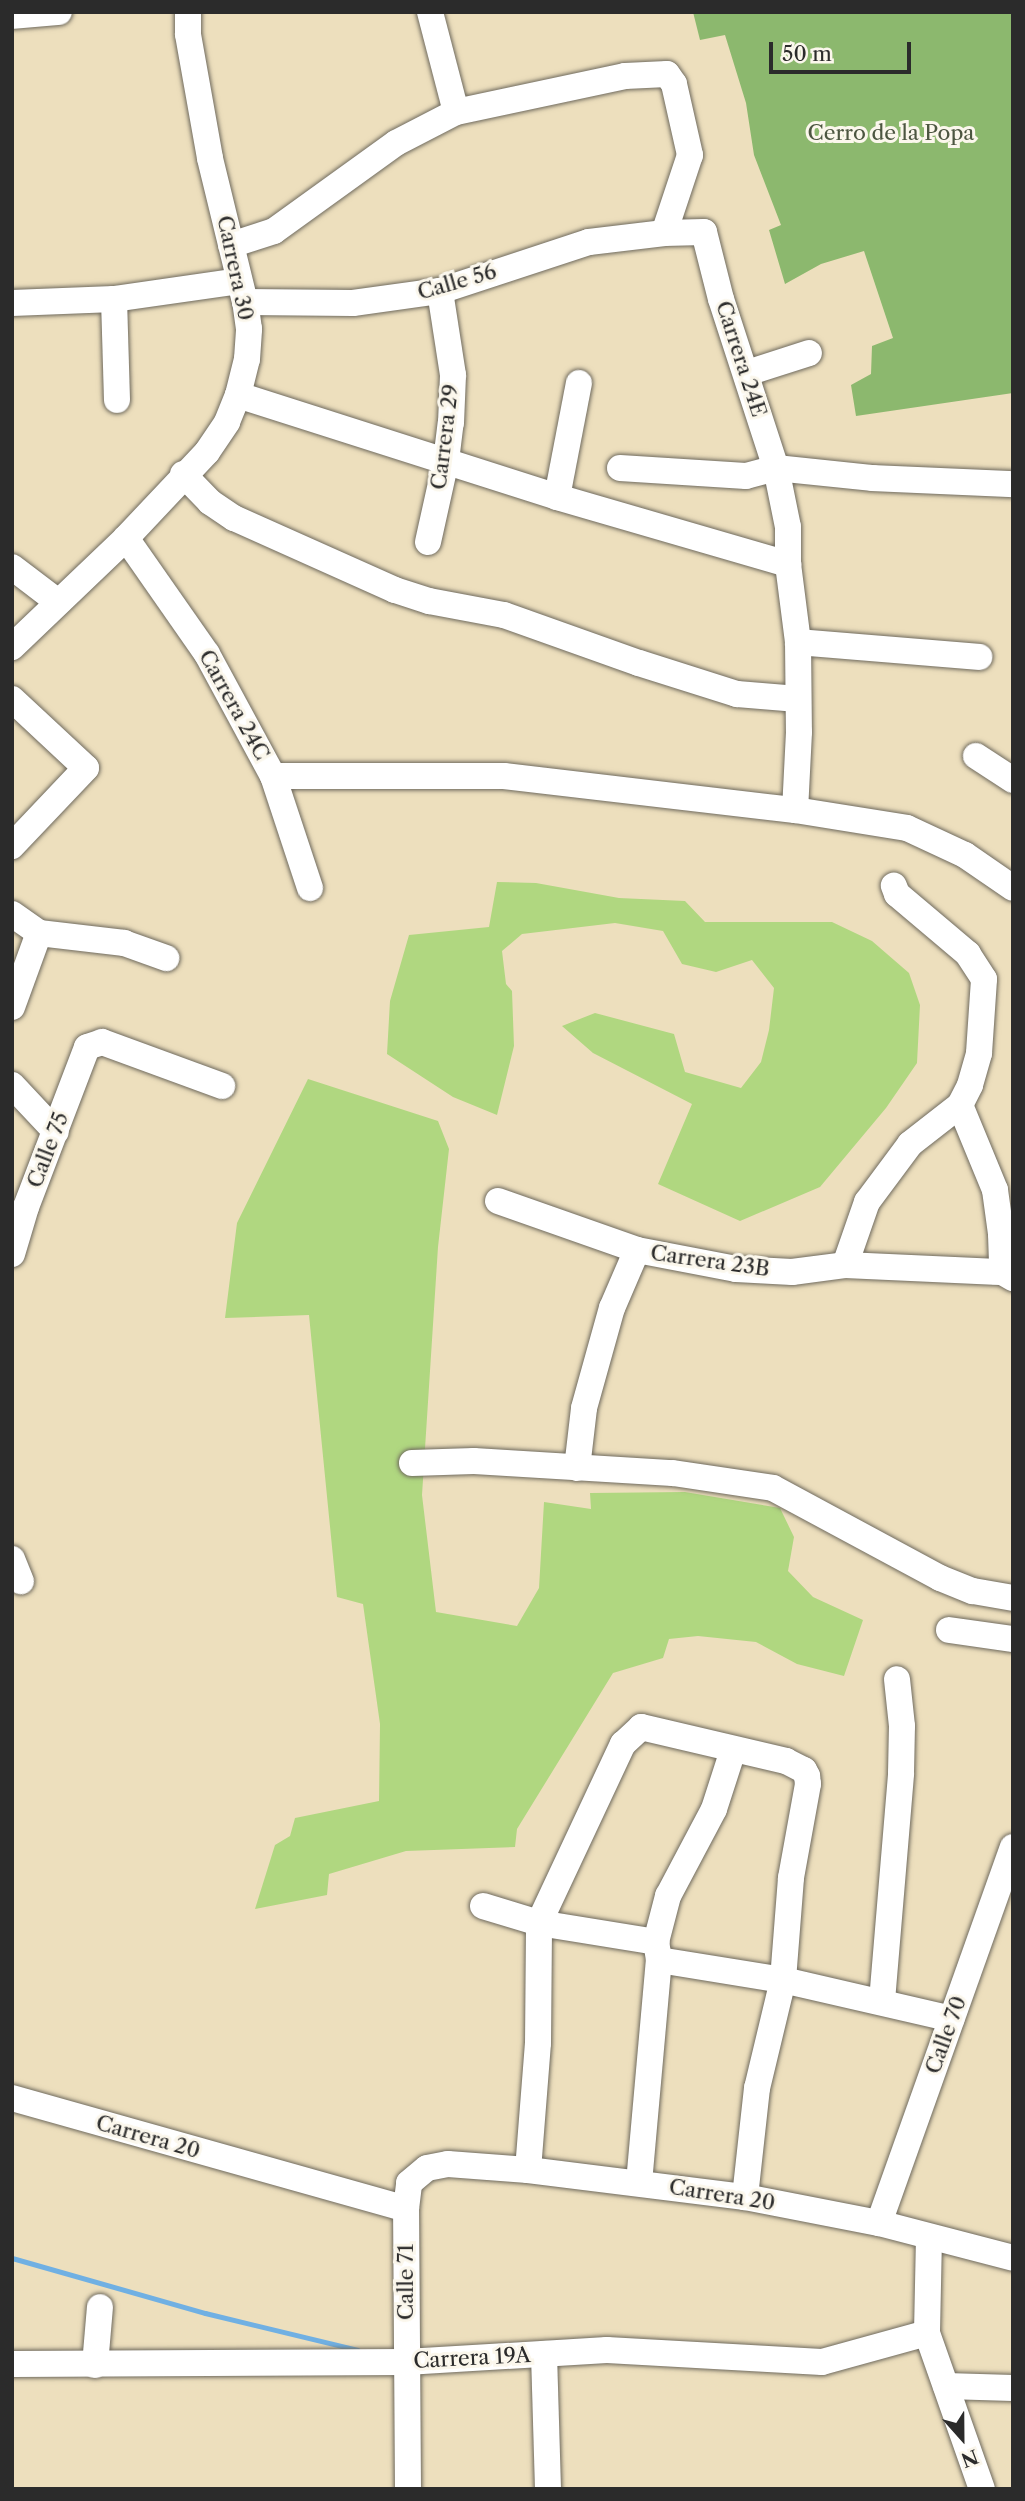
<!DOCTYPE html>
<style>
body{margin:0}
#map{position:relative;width:1025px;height:2501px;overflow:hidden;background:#eddfbd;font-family:"Libre Caslon Text",serif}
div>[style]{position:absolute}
.green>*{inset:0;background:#b0d780}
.forest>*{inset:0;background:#8cb86e}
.stream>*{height:5px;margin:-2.5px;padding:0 2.5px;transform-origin:2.5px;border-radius:2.5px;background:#70b0e3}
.roads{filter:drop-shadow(0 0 2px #6f6a5e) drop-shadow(0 0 2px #6f6a5e)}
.minor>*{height:26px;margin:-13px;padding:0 13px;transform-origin:13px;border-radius:13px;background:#fff}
span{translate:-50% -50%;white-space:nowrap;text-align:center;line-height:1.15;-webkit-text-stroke:6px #fbf7ec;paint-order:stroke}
.park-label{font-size:21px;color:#4c5640}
.street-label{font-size:21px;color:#2b2b2b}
.frame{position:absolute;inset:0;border:14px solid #2b2b2b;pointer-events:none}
.north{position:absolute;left:927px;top:2403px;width:70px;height:70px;-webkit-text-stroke:5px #fbf7ec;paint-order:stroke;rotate:159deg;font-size:19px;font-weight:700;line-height:28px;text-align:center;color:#2b2b2b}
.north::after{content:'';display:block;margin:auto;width:24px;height:32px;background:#2b2b2b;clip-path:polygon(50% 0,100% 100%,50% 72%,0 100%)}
.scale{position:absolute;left:769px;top:42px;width:142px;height:32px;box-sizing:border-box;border:4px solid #2b2b2b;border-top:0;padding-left:9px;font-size:21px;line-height:24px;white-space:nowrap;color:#2b2b2b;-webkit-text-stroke:5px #fbf7ec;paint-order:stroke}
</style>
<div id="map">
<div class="green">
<i style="clip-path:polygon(497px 882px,536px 883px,619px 898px,685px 901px,705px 922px,832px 922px,872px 941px,909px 973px,920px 1005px,917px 1063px,886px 1108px,820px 1187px,740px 1221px,658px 1184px,692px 1104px,593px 1053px,562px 1026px,595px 1013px,674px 1034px,685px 1072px,741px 1088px,761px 1062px,769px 1030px,774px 988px,752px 960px,716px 972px,682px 964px,663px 931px,615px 923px,522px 934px,502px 951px,506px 984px,512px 991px,514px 1046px,497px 1115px,453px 1097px,387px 1054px,390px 1001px,409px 935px,489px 927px)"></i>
<i style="clip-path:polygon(308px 1079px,438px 1121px,449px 1149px,438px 1247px,422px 1495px,436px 1612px,517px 1626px,539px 1588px,544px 1502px,591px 1509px,590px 1493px,685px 1492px,780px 1508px,794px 1537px,788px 1571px,813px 1597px,863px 1620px,844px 1676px,797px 1664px,756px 1642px,698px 1636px,669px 1639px,663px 1658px,613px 1673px,517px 1829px,515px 1847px,406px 1851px,329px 1874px,327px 1895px,255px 1909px,275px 1845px,290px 1836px,295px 1818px,379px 1801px,380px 1724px,363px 1604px,337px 1597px,309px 1315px,225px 1318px,237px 1223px)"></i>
</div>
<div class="forest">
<i style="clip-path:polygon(693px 12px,1013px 12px,1013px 393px,856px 416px,851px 385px,871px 374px,872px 346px,893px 338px,864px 251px,821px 264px,785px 284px,769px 230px,781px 225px,754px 155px,746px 103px,725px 35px,700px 40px)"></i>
</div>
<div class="stream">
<i style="left:12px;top:2258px;width:201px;rotate:15.9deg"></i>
<i style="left:205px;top:2313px;width:157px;rotate:13.6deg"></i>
</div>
<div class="roads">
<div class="minor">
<i style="left:430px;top:12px;width:103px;rotate:75.4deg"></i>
<i style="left:12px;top:16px;width:47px;rotate:-4.9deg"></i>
<i style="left:231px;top:245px;width:45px;rotate:-18deg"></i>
<i style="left:274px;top:231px;width:150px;rotate:-35.8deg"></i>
<i style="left:396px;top:143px;width:68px;rotate:-27.3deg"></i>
<i style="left:456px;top:112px;width:173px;rotate:-12deg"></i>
<i style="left:625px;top:76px;width:42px;rotate:-2.7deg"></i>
<i style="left:667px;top:74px;width:12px;rotate:55deg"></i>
<i style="left:674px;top:84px;width:73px;rotate:77.3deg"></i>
<i style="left:690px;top:155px;width:82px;rotate:108.4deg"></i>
<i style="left:664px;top:233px;width:40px;rotate:-1.4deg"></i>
<i style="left:704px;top:232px;width:69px;rotate:75.8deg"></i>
<i style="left:721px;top:299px;width:178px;rotate:72deg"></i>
<i style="left:776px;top:468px;width:60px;rotate:78.5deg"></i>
<i style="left:788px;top:527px;width:37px;rotate:90deg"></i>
<i style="left:788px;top:564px;width:79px;rotate:82.7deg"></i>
<i style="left:798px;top:642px;width:90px;rotate:89.4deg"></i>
<i style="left:799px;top:732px;width:78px;rotate:92.9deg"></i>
<i style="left:114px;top:299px;width:101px;rotate:88.3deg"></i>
<i style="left:245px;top:302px;width:108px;rotate:0.5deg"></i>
<i style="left:353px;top:303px;width:88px;rotate:-7.9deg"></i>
<i style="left:440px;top:291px;width:157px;rotate:-18.2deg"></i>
<i style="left:589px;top:242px;width:76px;rotate:-6.8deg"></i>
<i style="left:12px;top:303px;width:102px;rotate:-2.2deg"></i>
<i style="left:114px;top:299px;width:126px;rotate:-8.2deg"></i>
<i style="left:747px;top:373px;width:65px;rotate:-17.9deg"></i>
<i style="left:238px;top:395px;width:335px;rotate:17.7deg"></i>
<i style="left:557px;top:497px;width:241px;rotate:16.2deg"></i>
<i style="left:620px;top:468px;width:126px;rotate:3.6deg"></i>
<i style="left:746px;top:476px;width:31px;rotate:-15deg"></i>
<i style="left:776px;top:468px;width:98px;rotate:5.9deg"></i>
<i style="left:873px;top:478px;width:140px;rotate:2.5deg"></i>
<i style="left:183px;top:474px;width:39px;rotate:46deg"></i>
<i style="left:210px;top:502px;width:29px;rotate:34deg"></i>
<i style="left:234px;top:518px;width:176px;rotate:24.1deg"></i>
<i style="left:395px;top:590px;width:36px;rotate:18deg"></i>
<i style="left:429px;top:601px;width:76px;rotate:10.6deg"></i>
<i style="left:504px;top:615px;width:143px;rotate:19.6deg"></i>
<i style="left:639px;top:663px;width:103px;rotate:17.6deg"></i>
<i style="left:737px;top:694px;width:61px;rotate:4.7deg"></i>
<i style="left:557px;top:497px;width:116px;rotate:-79.1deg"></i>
<i style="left:126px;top:538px;width:141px;rotate:55.1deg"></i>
<i style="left:207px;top:654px;width:139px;rotate:61.6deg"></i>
<i style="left:273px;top:776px;width:118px;rotate:71.7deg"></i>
<i style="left:428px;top:542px;width:83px;rotate:-77.5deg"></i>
<i style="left:446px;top:461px;width:38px;rotate:-83deg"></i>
<i style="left:451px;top:423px;width:48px;rotate:-87.6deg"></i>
<i style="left:453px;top:375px;width:85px;rotate:-98.8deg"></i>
<i style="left:12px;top:567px;width:58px;rotate:37.3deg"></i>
<i style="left:798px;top:642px;width:182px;rotate:4.7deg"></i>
<i style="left:12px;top:647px;width:158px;rotate:-43.7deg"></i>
<i style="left:126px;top:538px;width:118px;rotate:-46.7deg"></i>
<i style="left:207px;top:452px;width:36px;rotate:-56deg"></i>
<i style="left:227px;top:422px;width:29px;rotate:-68deg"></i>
<i style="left:238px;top:395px;width:37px;rotate:-76deg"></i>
<i style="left:247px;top:359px;width:30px;rotate:-86deg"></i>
<i style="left:249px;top:329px;width:27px;rotate:-98deg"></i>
<i style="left:245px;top:302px;width:148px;rotate:-103.7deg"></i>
<i style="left:210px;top:158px;width:126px;rotate:-100.1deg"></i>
<i style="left:188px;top:34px;width:22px;rotate:-90deg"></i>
<i style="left:12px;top:699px;width:101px;rotate:43deg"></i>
<i style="left:86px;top:768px;width:108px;rotate:133.5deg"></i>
<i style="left:976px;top:756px;width:44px;rotate:33deg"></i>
<i style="left:273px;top:776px;width:231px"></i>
<i style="left:504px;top:776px;width:293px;rotate:6.7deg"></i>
<i style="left:795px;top:810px;width:113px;rotate:9.1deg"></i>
<i style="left:907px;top:828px;width:64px;rotate:25deg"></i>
<i style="left:965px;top:855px;width:58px;rotate:34.5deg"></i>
<i style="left:12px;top:914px;width:33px;rotate:35deg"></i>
<i style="left:39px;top:933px;width:86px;rotate:6.7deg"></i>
<i style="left:124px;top:943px;width:45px;rotate:19.7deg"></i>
<i style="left:12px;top:1007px;width:79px;rotate:-70deg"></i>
<i style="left:12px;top:1085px;width:64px;rotate:46.9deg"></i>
<i style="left:960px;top:1105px;width:92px;rotate:67.6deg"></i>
<i style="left:995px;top:1190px;width:44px;rotate:82.2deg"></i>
<i style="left:1001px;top:1234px;width:38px;rotate:88deg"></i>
<i style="left:498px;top:1201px;width:147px;rotate:19.4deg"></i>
<i style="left:637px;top:1250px;width:101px;rotate:10.9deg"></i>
<i style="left:736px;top:1269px;width:56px;rotate:3.1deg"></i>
<i style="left:792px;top:1272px;width:53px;rotate:-7.5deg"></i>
<i style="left:845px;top:1265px;width:157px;rotate:2.6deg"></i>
<i style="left:1002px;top:1272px;width:13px;rotate:29deg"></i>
<i style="left:12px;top:1254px;width:49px;rotate:-73.4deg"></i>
<i style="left:26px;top:1207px;width:171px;rotate:-69.1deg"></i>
<i style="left:87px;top:1047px;width:16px;rotate:-18deg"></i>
<i style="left:102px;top:1042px;width:128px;rotate:20.1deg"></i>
<i style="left:845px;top:1265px;width:67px;rotate:-70.8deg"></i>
<i style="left:867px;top:1202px;width:72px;rotate:-53.4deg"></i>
<i style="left:910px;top:1144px;width:63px;rotate:-38deg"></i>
<i style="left:960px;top:1105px;width:22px;rotate:-63deg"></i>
<i style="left:970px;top:1085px;width:33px;rotate:-74deg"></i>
<i style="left:979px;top:1053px;width:74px;rotate:-86.1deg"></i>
<i style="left:984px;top:979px;width:30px;rotate:-123deg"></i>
<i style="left:968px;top:954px;width:93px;rotate:-139.8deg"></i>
<i style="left:897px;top:894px;width:9px;rotate:-111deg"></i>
<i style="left:412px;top:1463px;width:62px;rotate:-1.8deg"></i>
<i style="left:474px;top:1461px;width:199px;rotate:3.5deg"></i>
<i style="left:673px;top:1473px;width:101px;rotate:8.5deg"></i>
<i style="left:773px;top:1488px;width:190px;rotate:28.3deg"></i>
<i style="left:940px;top:1578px;width:35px;rotate:22deg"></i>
<i style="left:973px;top:1591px;width:41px;rotate:9.9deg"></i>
<i style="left:577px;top:1468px;width:60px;rotate:-83.3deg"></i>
<i style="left:584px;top:1408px;width:104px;rotate:-74.4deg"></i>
<i style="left:612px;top:1308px;width:63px;rotate:-66.7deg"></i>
<i style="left:12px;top:1559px;width:24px;rotate:68deg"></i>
<i style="left:949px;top:1630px;width:65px;rotate:8deg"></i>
<i style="left:483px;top:1906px;width:59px;rotate:16.9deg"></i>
<i style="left:539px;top:1923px;width:119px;rotate:9.2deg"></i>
<i style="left:659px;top:1960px;width:126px;rotate:9.2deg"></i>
<i style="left:783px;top:1980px;width:173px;rotate:13deg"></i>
<i style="left:882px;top:2001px;width:229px;rotate:-85.2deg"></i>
<i style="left:901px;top:1773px;width:47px;rotate:-88.8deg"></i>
<i style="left:902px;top:1726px;width:47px;rotate:-96.1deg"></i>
<i style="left:12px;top:2098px;width:409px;rotate:15.7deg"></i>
<i style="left:528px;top:2170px;width:127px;rotate:-85.5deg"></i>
<i style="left:538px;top:2043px;width:120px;rotate:-89.5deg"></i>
<i style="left:539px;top:1923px;width:198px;rotate:-64.9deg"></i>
<i style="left:623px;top:1744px;width:25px;rotate:-43deg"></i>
<i style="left:641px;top:1727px;width:149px;rotate:13.2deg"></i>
<i style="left:786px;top:1761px;width:20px;rotate:27deg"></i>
<i style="left:804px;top:1770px;width:7px;rotate:63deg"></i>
<i style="left:807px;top:1776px;width:8px;rotate:83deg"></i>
<i style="left:808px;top:1784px;width:96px;rotate:100.3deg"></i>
<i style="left:791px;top:1878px;width:102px;rotate:94.5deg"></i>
<i style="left:783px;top:1980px;width:111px;rotate:103.5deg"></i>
<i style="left:757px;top:2088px;width:110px;rotate:96.3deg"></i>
<i style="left:639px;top:2183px;width:224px;rotate:-84.9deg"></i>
<i style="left:659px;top:1960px;width:18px;rotate:-99deg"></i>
<i style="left:656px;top:1942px;width:48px;rotate:-75.4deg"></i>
<i style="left:668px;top:1896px;width:98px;rotate:-62.1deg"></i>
<i style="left:714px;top:1809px;width:62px;rotate:-72.1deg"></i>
<i style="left:879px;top:2223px;width:399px;rotate:-70.4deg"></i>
<i style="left:929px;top:2237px;width:96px;rotate:91.2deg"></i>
<i style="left:927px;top:2333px;width:165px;rotate:70.6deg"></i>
<i style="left:544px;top:2354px;width:135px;rotate:88.3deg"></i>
<i style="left:12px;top:2364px;width:394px;rotate:-0.3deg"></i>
<i style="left:406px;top:2362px;width:201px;rotate:-3.4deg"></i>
<i style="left:607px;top:2350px;width:215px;rotate:3.2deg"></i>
<i style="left:822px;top:2362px;width:109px;rotate:-15.4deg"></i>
<i style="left:95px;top:2365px;width:58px;rotate:-85.1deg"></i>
<i style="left:946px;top:2386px;width:67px;rotate:1.7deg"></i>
<i style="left:408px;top:2489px;width:280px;rotate:-90.4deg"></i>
<i style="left:406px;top:2209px;width:26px;rotate:-83deg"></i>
<i style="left:409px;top:2183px;width:23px;rotate:-40deg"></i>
<i style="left:427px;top:2168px;width:21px;rotate:-11deg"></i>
<i style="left:448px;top:2164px;width:80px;rotate:4.3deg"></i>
<i style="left:528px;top:2170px;width:219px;rotate:7.1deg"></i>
<i style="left:745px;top:2197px;width:136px;rotate:11deg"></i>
<i style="left:879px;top:2223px;width:138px;rotate:14.6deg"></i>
</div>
</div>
<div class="park-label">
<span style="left:891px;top:133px">Cerro de la Popa</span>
</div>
<div class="street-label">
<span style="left:235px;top:268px;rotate:78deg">Carrera 30</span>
<span style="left:457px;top:282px;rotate:-16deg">Calle 56</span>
<span style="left:741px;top:359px;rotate:72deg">Carrera 24E</span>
<span style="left:445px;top:437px;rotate:-83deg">Carrera 29</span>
<span style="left:234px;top:705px;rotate:61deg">Carrera 24C</span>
<span style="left:48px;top:1150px;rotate:-69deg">Calle 75</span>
<span style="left:710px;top:1261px;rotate:8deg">Carrera 23B</span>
<span style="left:946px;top:2035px;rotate:-70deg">Calle 70</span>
<span style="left:148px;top:2137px;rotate:16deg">Carrera 20</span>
<span style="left:722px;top:2195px;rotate:9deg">Carrera 20</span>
<span style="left:406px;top:2282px;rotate:-90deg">Calle 71</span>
<span style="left:472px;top:2358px;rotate:-3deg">Carrera 19A</span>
</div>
<div class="frame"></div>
<div class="north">N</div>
<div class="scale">50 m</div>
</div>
